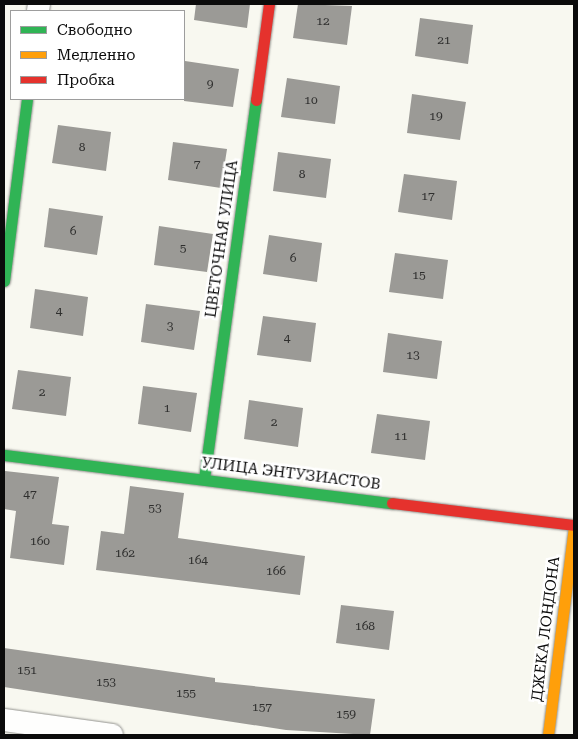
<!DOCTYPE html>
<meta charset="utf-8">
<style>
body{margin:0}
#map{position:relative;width:578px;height:739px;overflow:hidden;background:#f8f8f0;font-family:"Roboto Serif",serif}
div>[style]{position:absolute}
.building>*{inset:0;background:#9b9a96}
.roads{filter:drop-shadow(0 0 1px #92928e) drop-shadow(0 0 1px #92928e)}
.street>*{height:22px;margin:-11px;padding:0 11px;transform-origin:11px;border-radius:11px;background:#fefefd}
.fast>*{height:11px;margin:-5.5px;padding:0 5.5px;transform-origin:5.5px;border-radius:5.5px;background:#30b455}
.slow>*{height:11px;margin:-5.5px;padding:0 5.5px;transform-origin:5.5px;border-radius:5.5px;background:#ff9f0a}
.jam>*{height:11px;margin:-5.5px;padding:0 5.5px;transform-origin:5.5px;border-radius:5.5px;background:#e5322d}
span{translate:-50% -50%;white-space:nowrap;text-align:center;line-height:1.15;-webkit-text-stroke:5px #fff;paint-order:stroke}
.number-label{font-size:12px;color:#2f2f2e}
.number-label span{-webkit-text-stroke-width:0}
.street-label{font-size:15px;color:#0b0b0b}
.frame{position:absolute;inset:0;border:5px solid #0b0b0b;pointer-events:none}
.legend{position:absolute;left:10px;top:10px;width:175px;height:90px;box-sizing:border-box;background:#fff;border:1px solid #9d9d9d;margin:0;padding:6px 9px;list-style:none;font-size:15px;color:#0b0b0b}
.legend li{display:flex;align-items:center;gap:10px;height:25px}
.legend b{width:25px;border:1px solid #9d9d9d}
</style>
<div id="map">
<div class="building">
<i style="clip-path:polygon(196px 4px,250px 4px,247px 28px,194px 20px)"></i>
<i style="clip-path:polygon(298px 4px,352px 6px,347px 45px,293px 38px)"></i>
<i style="clip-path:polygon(420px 18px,473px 25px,468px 64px,415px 56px)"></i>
<i style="clip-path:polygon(185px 61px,239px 69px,233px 107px,184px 101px)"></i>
<i style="clip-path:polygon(287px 78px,340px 86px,335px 124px,281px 117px)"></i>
<i style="clip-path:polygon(412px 94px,466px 102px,460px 140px,407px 133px)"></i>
<i style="clip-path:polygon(58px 125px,111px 132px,106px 171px,52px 163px)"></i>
<i style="clip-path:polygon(173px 142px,227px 149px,221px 188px,168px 180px)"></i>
<i style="clip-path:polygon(278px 152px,331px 159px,326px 198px,273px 191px)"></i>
<i style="clip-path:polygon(404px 174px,457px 181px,452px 220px,398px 212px)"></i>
<i style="clip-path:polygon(49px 208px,103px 216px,97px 255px,44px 247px)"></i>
<i style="clip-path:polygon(159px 226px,213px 234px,207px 272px,154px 265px)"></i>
<i style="clip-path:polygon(269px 235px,322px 243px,317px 282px,263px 274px)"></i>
<i style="clip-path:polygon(395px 253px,448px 260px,443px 299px,389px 292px)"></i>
<i style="clip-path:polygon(35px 289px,88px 297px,83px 336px,30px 328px)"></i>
<i style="clip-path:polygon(146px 304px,200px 311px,194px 350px,141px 342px)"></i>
<i style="clip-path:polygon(263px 316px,316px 323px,311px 362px,257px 355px)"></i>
<i style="clip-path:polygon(388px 333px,442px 341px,437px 379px,383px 372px)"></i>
<i style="clip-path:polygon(18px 370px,71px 377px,66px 416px,12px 409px)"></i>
<i style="clip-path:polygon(143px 386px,197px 393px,191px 432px,138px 424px)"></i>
<i style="clip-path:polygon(249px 400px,303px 408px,298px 447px,244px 439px)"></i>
<i style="clip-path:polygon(377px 414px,430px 421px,425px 460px,371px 453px)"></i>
<i style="clip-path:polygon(5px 471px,59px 477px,52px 524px,69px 526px,64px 565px,10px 558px,16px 511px,4px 509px)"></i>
<i style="clip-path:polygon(130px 486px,184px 493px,178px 538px,305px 556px,300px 595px,96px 570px,101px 531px,124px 534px)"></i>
<i style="clip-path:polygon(341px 605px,394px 611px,389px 650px,336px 643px)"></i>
<i style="clip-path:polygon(4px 648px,215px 678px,215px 682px,375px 699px,370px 735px,286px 730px,4px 687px)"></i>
</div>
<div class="roads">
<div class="street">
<i style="left:38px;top:11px;width:7px;rotate:-82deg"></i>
<i style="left:4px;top:720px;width:109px;rotate:7.9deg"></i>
</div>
<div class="fast">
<i style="left:4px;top:281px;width:183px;rotate:-82.8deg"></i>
<i style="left:4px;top:455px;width:391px;rotate:7.1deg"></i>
<i style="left:204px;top:479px;width:383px;rotate:-82.2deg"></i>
</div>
<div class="slow">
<i style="left:548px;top:735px;width:210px;rotate:-82.9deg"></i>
</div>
<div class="jam">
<i style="left:256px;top:100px;width:97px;rotate:-82.3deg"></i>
<i style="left:392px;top:503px;width:183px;rotate:6.9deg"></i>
</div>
</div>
<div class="number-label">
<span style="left:323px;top:22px">12</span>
<span style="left:444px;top:41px">21</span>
<span style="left:210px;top:85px">9</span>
<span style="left:311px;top:101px">10</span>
<span style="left:436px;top:117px">19</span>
<span style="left:82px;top:148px">8</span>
<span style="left:197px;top:165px">7</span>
<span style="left:302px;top:175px">8</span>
<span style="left:428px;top:197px">17</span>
<span style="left:73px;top:232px">6</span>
<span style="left:183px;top:249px">5</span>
<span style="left:293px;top:259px">6</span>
<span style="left:419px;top:276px">15</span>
<span style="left:59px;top:312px">4</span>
<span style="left:170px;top:327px">3</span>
<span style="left:287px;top:339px">4</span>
<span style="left:413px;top:356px">13</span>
<span style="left:42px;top:393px">2</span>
<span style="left:167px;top:409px">1</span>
<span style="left:274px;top:423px">2</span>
<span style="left:401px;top:437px">11</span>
<span style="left:30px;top:495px">47</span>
<span style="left:155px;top:509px">53</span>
<span style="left:40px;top:542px">160</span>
<span style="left:125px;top:554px">162</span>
<span style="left:198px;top:561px">164</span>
<span style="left:276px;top:572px">166</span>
<span style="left:365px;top:627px">168</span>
<span style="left:27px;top:671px">151</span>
<span style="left:106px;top:683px">153</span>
<span style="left:186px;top:694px">155</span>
<span style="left:262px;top:708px">157</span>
<span style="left:346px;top:715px">159</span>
</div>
<div class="street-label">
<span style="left:222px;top:239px;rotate:-82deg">ЦВЕТОЧНАЯ УЛИЦА</span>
<span style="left:291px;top:474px;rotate:7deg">УЛИЦА ЭНТУЗИАСТОВ</span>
<span style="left:546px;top:629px;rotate:-83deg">ДЖЕКА ЛОНДОНА</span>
</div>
<div class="frame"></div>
<ul class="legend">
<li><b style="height:6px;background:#30b455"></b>Свободно</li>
<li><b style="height:6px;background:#ff9f0a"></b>Медленно</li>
<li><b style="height:6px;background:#e5322d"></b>Пробка</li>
</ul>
</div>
